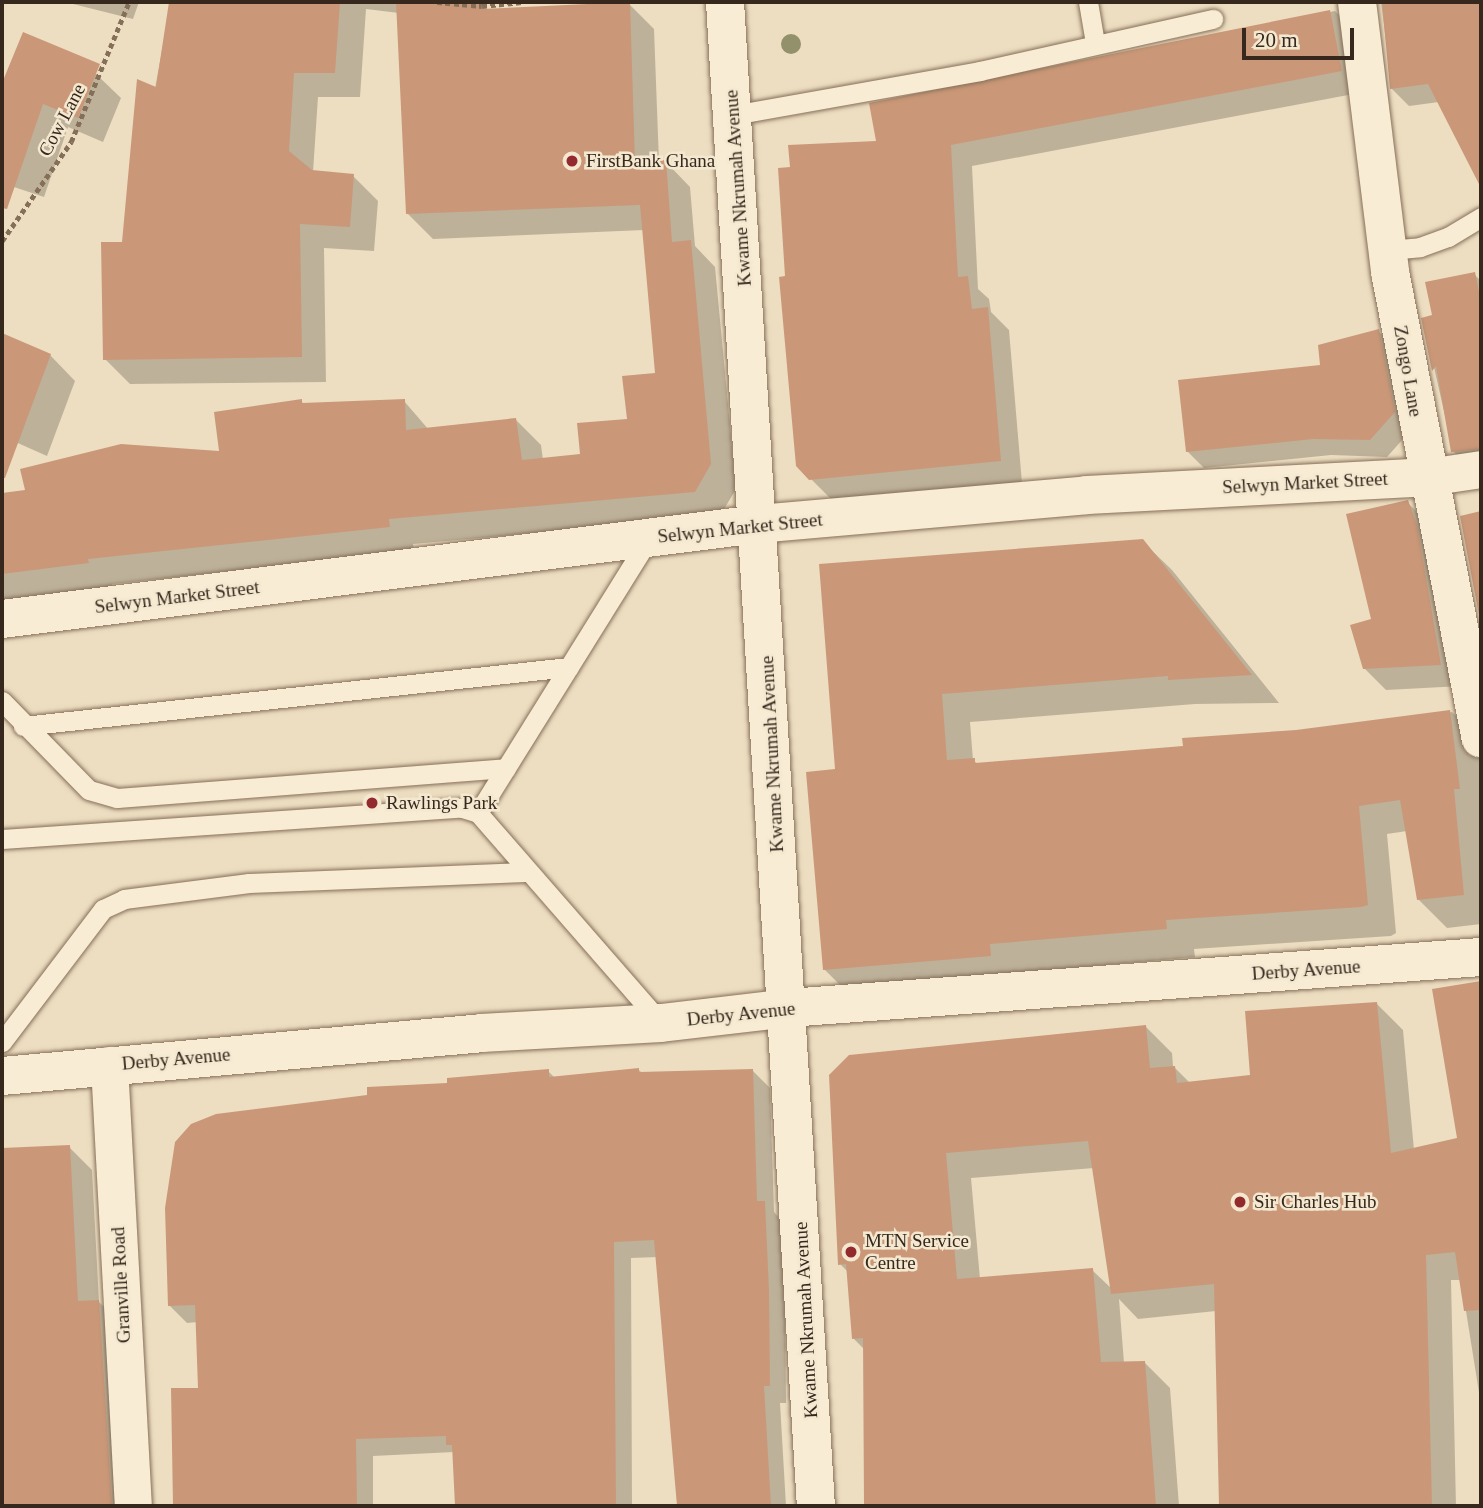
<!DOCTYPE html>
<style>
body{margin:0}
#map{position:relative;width:1483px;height:1508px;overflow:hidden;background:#eddec1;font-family:Georgia,serif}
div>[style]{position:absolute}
.shadow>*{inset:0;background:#0003}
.building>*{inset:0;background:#ca9878}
.path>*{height:4.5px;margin-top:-2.25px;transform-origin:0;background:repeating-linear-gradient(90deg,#866f59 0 5px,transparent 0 8.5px)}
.roads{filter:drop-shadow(0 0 2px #866f59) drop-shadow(0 0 2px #866f59)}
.service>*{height:19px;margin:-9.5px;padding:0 9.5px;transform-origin:9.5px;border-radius:9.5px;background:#f8ecd4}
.minor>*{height:37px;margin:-18.5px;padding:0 18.5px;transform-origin:18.5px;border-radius:18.5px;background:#f8ecd4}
.secondary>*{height:38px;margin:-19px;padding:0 19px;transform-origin:19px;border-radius:19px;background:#f8ecd4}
.trees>*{width:20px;height:20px;margin:-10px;border-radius:50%;background:#92916b}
.dots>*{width:19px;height:19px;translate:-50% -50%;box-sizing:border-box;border:4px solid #f4e9d0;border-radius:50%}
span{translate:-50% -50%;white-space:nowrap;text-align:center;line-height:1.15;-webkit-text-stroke:5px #f4e9d0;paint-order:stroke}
.street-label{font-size:19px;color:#36281d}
.poi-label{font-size:19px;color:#36281d}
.left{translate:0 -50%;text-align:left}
.frame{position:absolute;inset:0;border:4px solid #36281d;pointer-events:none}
.scale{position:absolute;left:1242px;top:28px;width:112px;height:32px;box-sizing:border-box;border:4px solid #36281d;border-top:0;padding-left:9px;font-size:21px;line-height:24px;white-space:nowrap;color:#36281d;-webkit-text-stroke:5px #f4e9d0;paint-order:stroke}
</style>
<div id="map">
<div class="shadow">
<i style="clip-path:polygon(65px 2px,139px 2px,133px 19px)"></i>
<i style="clip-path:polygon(171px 2px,483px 2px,484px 10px,629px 4px,654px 29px,659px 162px,665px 161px,690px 187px,695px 246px,715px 267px,736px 489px,720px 516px,413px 544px,414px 551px,112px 584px,113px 588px,2px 602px,2px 495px,221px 453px,301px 401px,305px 405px,404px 401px,429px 430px,516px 420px,541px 445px,543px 460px,581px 456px,629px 420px,657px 374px,644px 230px,433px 239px,408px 214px,399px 13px,366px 9px,360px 97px,318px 97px,313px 172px,353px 176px,378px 201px,374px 251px,324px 248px,326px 382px,130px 384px,105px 359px)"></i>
<i style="clip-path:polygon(1381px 2px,1481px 2px,1481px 176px,1439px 102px,1409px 106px,1392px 89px)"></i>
<i style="clip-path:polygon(1335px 11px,1357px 33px,1364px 92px,972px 166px,978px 289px,989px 299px,991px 312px,1009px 330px,1022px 483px,833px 501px,797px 465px,787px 278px,791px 168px,878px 142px,871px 105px)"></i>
<i style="clip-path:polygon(8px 72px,96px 74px,121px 98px,103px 142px,68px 127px,44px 197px,2px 183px,2px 87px)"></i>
<i style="clip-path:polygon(1474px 274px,1481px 281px,1481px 472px,1474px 472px,1453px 451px,1423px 319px,1435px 316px)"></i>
<i style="clip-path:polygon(1378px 331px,1395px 348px,1411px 430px,1387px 457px,1331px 455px,1204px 468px,1187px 451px)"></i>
<i style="clip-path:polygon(2px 335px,50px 355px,75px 381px,47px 456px,2px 436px)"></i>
<i style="clip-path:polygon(1407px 502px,1429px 524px,1462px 686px,1386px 690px,1364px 668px,1373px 621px)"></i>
<i style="clip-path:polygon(1481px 513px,1481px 616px,1462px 517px)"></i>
<i style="clip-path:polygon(1142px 541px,1172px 570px,1279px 703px,1195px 704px,970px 722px,973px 760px,979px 765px,1185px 747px,1452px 712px,1481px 741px,1481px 924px,1447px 928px,1418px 899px,1407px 831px,1387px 834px,1396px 933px,1391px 936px,1194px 949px,1195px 957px,1018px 973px,853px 998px,824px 969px,837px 771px)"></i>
<i style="clip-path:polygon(evenodd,1481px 983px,1481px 1405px,1461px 1280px,1451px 1280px,1456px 1506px,1221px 1506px,1216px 1311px,1138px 1319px,1119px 1299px,1124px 1363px,1144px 1362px,1170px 1388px,1179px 1506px,865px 1506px,865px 1350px,854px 1339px,848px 1272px,840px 1264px,831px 1076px,1146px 1027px,1172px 1053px,1173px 1066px,1190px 1083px,1252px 1077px,1377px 1004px,1403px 1030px,1414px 1150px,1459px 1140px,1434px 991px,1481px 983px,1094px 1168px,1112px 1289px,1092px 1270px,980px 1279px,971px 1178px,1094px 1168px)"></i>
<i style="clip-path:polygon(638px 1069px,643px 1074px,753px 1071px,770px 1088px,774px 1212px,781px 1220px,785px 1309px,786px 1403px,780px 1403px,786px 1506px,679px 1506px,658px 1257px,631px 1258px,632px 1506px,436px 1506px,457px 1505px,454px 1452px,373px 1456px,373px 1506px,175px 1506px,173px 1390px,200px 1390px,198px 1322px,187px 1323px,169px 1305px,449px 1085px,548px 1071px,555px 1078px)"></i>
<i style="clip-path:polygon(69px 1147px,92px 1170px,99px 1302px,121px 1324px,132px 1506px,2px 1506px,2px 1150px)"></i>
</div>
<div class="building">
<i style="clip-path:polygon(169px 2px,340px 2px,335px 73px,294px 73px,289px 151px,312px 170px,354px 174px,350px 227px,300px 224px,302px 357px,103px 360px,101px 242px,122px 242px,137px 79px,156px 87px)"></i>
<i style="clip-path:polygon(396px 2px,482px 2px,481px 9px,630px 2px,635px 162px,666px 160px,672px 242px,691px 240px,711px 464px,695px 492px,389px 519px,390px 527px,88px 559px,89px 563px,2px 574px,2px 493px,25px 490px,20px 469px,121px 444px,219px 451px,214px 412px,302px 399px,302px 403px,405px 399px,406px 430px,516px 418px,522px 460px,580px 454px,577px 423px,627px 419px,622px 376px,655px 373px,640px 205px,406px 214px)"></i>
<i style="clip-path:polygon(1382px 2px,1481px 2px,1481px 188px,1428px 84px,1390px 89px)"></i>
<i style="clip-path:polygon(1330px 10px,1342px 71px,951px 145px,958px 277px,968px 276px,972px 309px,988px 307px,1001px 461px,809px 480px,796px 466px,779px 277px,785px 276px,778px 168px,790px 167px,788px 145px,876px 141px,869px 103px)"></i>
<i style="clip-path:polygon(23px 32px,100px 64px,78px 118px,43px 104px,7px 209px,2px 208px,2px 83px)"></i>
<i style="clip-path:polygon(1475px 272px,1481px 302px,1481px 449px,1451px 452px,1436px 366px,1432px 371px,1421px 318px,1432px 315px,1425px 282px)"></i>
<i style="clip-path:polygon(1379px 329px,1395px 412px,1370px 440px,1313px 439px,1186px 452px,1178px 380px,1320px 365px,1318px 345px)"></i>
<i style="clip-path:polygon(2px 333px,51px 354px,5px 478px,2px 478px)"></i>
<i style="clip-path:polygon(1408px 500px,1417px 525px,1441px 665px,1363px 669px,1350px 625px,1371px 619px,1346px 514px)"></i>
<i style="clip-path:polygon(1481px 511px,1481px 620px,1480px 620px,1460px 516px)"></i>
<i style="clip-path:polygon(1143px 539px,1252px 675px,1168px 680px,1168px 676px,942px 694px,947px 760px,975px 758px,975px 763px,1183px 746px,1182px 738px,1296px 730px,1450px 710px,1460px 789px,1454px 789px,1464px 895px,1417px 900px,1400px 800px,1359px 806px,1368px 905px,1361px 907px,1166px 920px,1167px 929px,990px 944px,991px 956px,823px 970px,806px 772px,835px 769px,819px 564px)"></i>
<i style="clip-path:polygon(1481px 981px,1481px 1310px,1464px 1311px,1455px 1252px,1426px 1255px,1432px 1506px,1219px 1506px,1214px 1284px,1111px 1294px,1088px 1141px,946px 1153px,957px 1279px,1093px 1268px,1101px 1362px,1145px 1361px,1156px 1506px,864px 1506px,863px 1338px,852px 1339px,846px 1264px,838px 1265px,829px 1075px,849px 1055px,1146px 1025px,1150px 1068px,1175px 1066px,1177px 1083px,1250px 1075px,1245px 1011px,1377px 1002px,1391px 1153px,1457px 1138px,1432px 989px)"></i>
<i style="clip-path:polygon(639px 1068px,639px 1072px,753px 1069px,757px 1201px,765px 1201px,769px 1291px,770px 1386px,764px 1386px,771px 1506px,677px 1506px,654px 1240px,614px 1242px,616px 1506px,455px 1506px,452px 1445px,446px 1445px,446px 1436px,356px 1439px,357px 1506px,173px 1506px,171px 1388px,198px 1388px,195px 1305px,168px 1306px,165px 1208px,175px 1142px,191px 1124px,216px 1114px,367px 1095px,367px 1087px,447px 1083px,447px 1078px,549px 1069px,549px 1077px)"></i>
<i style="clip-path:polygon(70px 1145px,78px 1301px,99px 1300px,112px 1506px,2px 1506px,2px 1148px)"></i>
</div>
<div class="path">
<i style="left:437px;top:2px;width:45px;rotate:5.1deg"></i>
<i style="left:482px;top:6px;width:40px;rotate:-5.7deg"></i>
<i style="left:2px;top:241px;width:121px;rotate:-55.1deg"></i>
<i style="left:71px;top:142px;width:152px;rotate:-67.5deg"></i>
</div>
<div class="roads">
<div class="service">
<i style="left:1088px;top:2px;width:42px;rotate:80.3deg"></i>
<i style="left:733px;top:115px;width:251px;rotate:-10.1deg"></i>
<i style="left:980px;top:71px;width:239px;rotate:-12.6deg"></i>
<i style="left:1388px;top:250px;width:32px;rotate:-5deg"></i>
<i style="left:1420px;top:247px;width:30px;rotate:-20deg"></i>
<i style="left:1448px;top:237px;width:39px;rotate:-31deg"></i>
<i style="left:2px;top:701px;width:124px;rotate:45.7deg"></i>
<i style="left:89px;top:790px;width:29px;rotate:16deg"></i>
<i style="left:117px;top:798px;width:390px;rotate:-4.4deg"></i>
<i style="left:23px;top:726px;width:549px;rotate:-6.17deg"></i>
<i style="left:478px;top:813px;width:324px;rotate:-58.1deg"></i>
<i style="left:2px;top:839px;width:461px;rotate:-3.9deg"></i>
<i style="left:462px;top:808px;width:17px;rotate:17deg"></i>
<i style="left:478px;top:813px;width:279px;rotate:48.9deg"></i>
<i style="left:2px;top:1042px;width:167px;rotate:-52.8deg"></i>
<i style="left:103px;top:909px;width:23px;rotate:-25deg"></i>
<i style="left:124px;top:899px;width:126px;rotate:-7.3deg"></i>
<i style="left:249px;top:883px;width:276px;rotate:-2.3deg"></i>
</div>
<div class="minor">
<i style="left:1427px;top:477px;width:55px;rotate:-8.4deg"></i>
<i style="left:109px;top:1065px;width:442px;rotate:86.9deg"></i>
</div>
<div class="secondary">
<i style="left:725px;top:2px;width:1507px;rotate:86.54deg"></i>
<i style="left:1357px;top:2px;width:272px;rotate:83deg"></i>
<i style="left:1390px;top:272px;width:475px;rotate:79deg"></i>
<i style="left:2px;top:619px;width:762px;rotate:-7.16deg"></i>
<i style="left:758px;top:524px;width:330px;rotate:-5deg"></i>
<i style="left:1087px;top:495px;width:340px;rotate:-3deg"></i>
<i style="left:2px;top:1076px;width:481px;rotate:-5.1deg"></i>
<i style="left:481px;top:1033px;width:180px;rotate:-3.2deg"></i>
<i style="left:661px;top:1023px;width:128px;rotate:-6.7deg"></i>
<i style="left:788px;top:1008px;width:695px;rotate:-4.21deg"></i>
</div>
</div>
<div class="trees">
<i style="left:791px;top:44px"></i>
</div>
<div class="dots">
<i style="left:572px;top:161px;background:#932b2e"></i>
<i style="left:372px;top:803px;background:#932b2e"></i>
<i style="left:1240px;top:1202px;background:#932b2e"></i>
<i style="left:851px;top:1252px;background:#932b2e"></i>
</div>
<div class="street-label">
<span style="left:62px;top:120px;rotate:-62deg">Cow Lane</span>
<span style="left:738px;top:188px;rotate:-94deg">Kwame Nkrumah Avenue</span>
<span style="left:1408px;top:371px;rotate:80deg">Zongo Lane</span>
<span style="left:1305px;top:483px;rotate:-3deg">Selwyn Market Street</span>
<span style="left:740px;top:528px;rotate:-6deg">Selwyn Market Street</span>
<span style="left:177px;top:597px;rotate:-7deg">Selwyn Market Street</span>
<span style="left:772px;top:754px;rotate:-93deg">Kwame Nkrumah Avenue</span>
<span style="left:1306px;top:970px;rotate:-4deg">Derby Avenue</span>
<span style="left:741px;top:1014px;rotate:-6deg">Derby Avenue</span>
<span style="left:176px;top:1059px;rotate:-5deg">Derby Avenue</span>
<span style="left:121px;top:1285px;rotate:-93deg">Granville Road</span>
<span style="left:806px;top:1320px;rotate:-93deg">Kwame Nkrumah Avenue</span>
</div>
<div class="poi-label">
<span class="left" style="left:586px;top:161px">FirstBank Ghana</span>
<span class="left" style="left:386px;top:803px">Rawlings Park</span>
<span class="left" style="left:1254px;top:1202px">Sir Charles Hub</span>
<span class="left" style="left:865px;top:1252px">MTN Service<br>Centre</span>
</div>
<div class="frame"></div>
<div class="scale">20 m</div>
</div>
